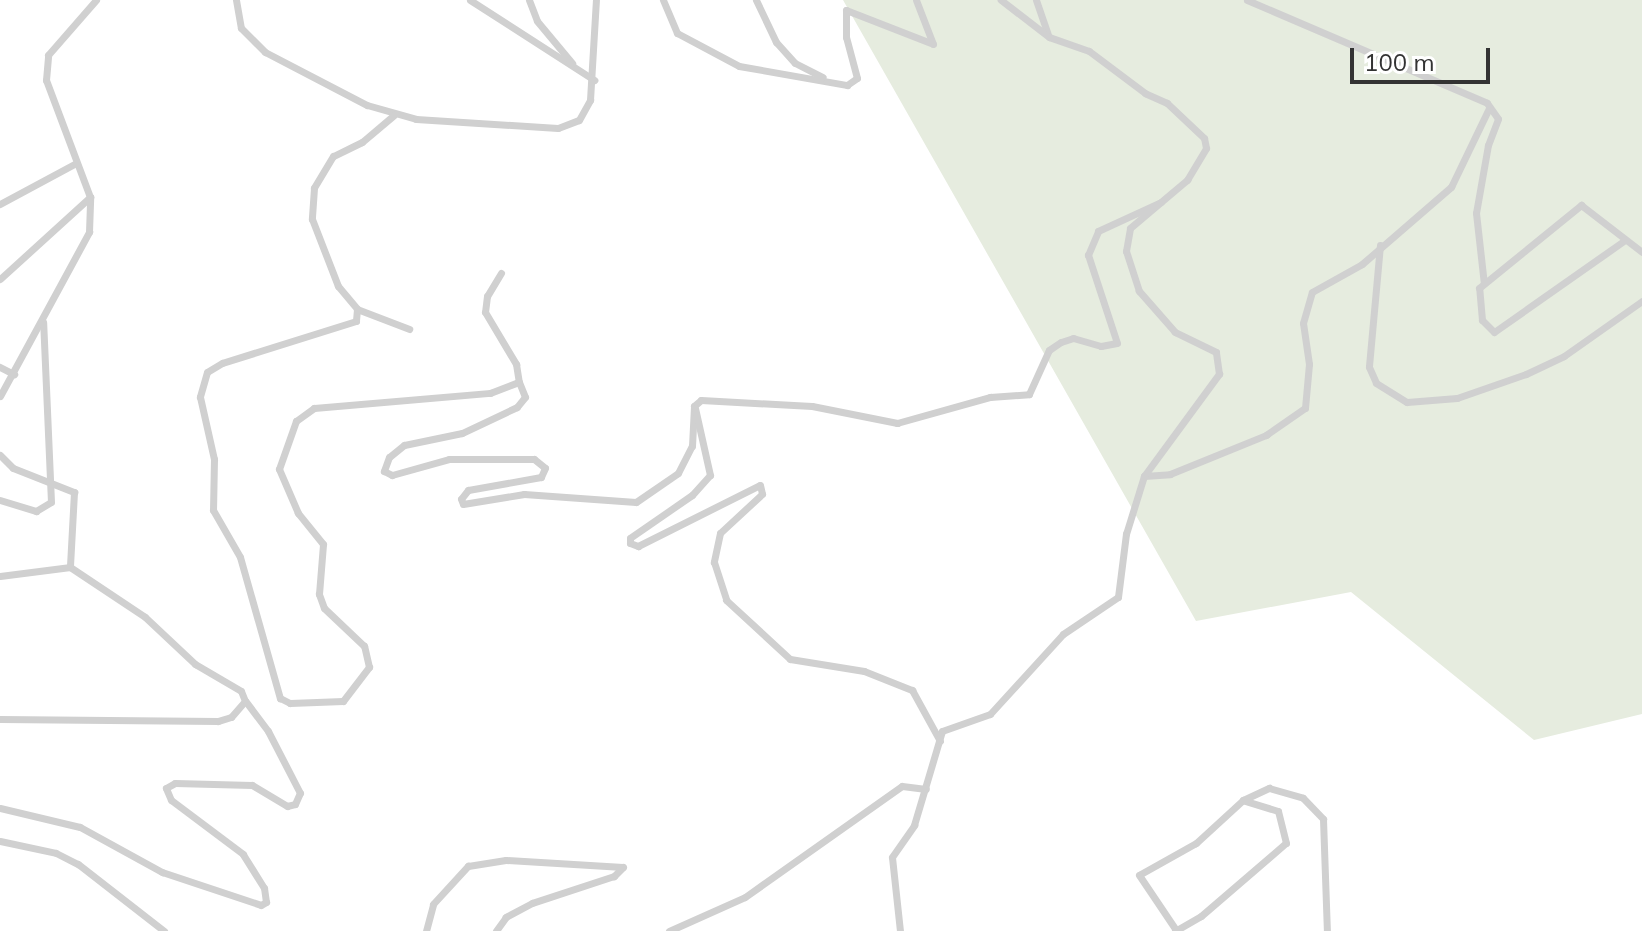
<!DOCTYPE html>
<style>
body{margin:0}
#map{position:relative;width:1642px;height:931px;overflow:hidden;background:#fff;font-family:Mulish,sans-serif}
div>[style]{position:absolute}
.green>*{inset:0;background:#e6ecdf}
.street>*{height:7px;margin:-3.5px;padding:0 3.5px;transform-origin:3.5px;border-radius:3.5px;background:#d0d0d0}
span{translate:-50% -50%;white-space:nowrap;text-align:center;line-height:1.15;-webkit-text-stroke:8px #fff;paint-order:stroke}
.scale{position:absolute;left:1350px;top:48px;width:140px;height:36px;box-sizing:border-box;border:4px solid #333;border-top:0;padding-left:10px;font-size:24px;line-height:28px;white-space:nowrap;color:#333;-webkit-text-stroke:6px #fff;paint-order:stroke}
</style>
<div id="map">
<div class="green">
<i style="clip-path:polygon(843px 0,1642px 0,1642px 714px,1534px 740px,1351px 592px,1196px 621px)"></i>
</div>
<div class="street">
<i style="left:236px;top:0;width:28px;rotate:80deg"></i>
<i style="left:241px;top:28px;width:34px;rotate:45deg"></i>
<i style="left:265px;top:52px;width:115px;rotate:27.5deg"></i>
<i style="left:367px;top:105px;width:51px;rotate:15.9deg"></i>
<i style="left:416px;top:119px;width:142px;rotate:3.6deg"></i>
<i style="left:558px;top:128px;width:22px;rotate:-21deg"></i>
<i style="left:579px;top:120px;width:23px;rotate:-61deg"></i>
<i style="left:590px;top:100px;width:100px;rotate:-86.6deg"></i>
<i style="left:470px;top:0;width:148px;rotate:32.8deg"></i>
<i style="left:529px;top:0;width:22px;rotate:69deg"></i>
<i style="left:537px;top:21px;width:55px;rotate:50.2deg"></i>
<i style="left:663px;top:0;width:36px;rotate:67deg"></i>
<i style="left:677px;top:33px;width:70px;rotate:28deg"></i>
<i style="left:739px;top:66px;width:110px;rotate:10deg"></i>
<i style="left:847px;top:85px;width:12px;rotate:-35deg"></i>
<i style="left:857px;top:78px;width:42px;rotate:-105deg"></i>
<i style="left:846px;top:37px;width:27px;rotate:-90deg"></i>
<i style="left:846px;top:10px;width:93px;rotate:21.3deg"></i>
<i style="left:933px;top:44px;width:47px;rotate:-111.1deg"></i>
<i style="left:756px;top:0;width:47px;rotate:64.5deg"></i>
<i style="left:776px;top:42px;width:28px;rotate:48deg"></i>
<i style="left:795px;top:63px;width:31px;rotate:27deg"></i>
<i style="left:1036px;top:0;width:37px;rotate:71deg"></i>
<i style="left:1247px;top:0;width:261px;rotate:23.2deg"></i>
<i style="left:1487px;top:103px;width:19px;rotate:55deg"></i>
<i style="left:1498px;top:119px;width:28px;rotate:111deg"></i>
<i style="left:1488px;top:145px;width:69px;rotate:100deg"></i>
<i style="left:1476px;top:213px;width:71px;rotate:83.6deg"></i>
<i style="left:394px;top:115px;width:42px;rotate:139.8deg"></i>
<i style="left:362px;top:142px;width:32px;rotate:154deg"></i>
<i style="left:333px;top:156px;width:37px;rotate:121deg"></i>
<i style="left:314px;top:188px;width:31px;rotate:94deg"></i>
<i style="left:312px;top:219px;width:72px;rotate:68.8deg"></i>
<i style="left:338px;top:286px;width:30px;rotate:50deg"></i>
<i style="left:357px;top:309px;width:12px;rotate:95deg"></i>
<i style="left:356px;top:321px;width:140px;rotate:162.6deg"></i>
<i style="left:222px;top:363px;width:17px;rotate:149deg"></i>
<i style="left:207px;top:372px;width:26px;rotate:106deg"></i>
<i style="left:200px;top:397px;width:64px;rotate:77.3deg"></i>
<i style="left:214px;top:459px;width:51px;rotate:91.1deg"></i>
<i style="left:213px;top:510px;width:54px;rotate:60.1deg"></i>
<i style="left:240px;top:557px;width:147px;rotate:74.2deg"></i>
<i style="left:280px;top:698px;width:11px;rotate:27deg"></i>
<i style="left:290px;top:703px;width:53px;rotate:-2.2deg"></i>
<i style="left:343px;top:701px;width:43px;rotate:-52.6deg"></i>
<i style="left:369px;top:667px;width:22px;rotate:-103deg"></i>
<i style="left:364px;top:646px;width:55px;rotate:-136.5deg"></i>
<i style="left:324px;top:608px;width:15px;rotate:-110deg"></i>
<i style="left:319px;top:594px;width:50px;rotate:-85.4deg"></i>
<i style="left:323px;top:544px;width:40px;rotate:-129deg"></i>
<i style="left:298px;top:513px;width:48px;rotate:-113.4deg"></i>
<i style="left:279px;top:469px;width:51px;rotate:-70.5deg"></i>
<i style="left:296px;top:421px;width:22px;rotate:-36deg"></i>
<i style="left:314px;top:408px;width:177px;rotate:-4.9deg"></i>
<i style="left:490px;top:393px;width:31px;rotate:-21deg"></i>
<i style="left:519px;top:382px;width:16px;rotate:68deg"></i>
<i style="left:525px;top:397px;width:13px;rotate:129deg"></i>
<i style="left:517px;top:407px;width:61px;rotate:154.7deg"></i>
<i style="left:462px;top:433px;width:59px;rotate:168.3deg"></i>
<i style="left:404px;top:445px;width:19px;rotate:141deg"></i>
<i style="left:389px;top:457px;width:15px;rotate:110deg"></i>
<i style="left:384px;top:471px;width:9px;rotate:27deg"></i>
<i style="left:392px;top:475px;width:59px;rotate:-15.7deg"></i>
<i style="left:449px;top:459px;width:85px"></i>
<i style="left:534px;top:459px;width:14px;rotate:39deg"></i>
<i style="left:545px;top:468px;width:10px;rotate:114deg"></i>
<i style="left:541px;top:477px;width:74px;rotate:169.9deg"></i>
<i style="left:468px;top:490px;width:11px;rotate:128deg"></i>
<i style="left:461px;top:499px;width:5px;rotate:68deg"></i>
<i style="left:463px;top:504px;width:62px;rotate:-9.3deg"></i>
<i style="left:524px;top:494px;width:112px;rotate:4.1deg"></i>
<i style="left:636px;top:502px;width:51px;rotate:-34.6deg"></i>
<i style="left:678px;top:473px;width:30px;rotate:-63deg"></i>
<i style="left:692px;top:446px;width:40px;rotate:-87.1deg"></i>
<i style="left:694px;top:406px;width:9px;rotate:-41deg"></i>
<i style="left:701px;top:400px;width:111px;rotate:3.1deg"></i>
<i style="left:812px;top:406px;width:87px;rotate:11.3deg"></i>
<i style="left:897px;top:423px;width:97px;rotate:-15.6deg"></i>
<i style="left:990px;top:397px;width:39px;rotate:-4deg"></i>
<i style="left:1029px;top:394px;width:48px;rotate:-65.6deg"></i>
<i style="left:1049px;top:350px;width:14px;rotate:-34deg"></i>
<i style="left:1061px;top:342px;width:13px;rotate:-18deg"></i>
<i style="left:1073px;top:338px;width:29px;rotate:16deg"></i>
<i style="left:1101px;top:346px;width:16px;rotate:-11deg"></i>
<i style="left:1117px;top:343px;width:93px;rotate:-108.2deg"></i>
<i style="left:1088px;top:255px;width:26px;rotate:-67deg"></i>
<i style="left:1098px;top:231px;width:69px;rotate:-24.7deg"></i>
<i style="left:0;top:204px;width:86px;rotate:-28.3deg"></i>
<i style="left:1625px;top:240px;width:160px;rotate:144.9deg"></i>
<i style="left:1494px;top:332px;width:17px;rotate:-135deg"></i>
<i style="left:1482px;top:320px;width:32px;rotate:-95deg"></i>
<i style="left:1479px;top:288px;width:132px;rotate:-39.1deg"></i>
<i style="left:1581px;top:205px;width:77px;rotate:37.6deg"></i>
<i style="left:1380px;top:245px;width:122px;rotate:95.2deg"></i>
<i style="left:1369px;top:367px;width:17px;rotate:66deg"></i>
<i style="left:1376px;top:383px;width:36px;rotate:32deg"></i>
<i style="left:1407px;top:402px;width:50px;rotate:-4.6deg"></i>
<i style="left:1457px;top:398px;width:73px;rotate:-19.2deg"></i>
<i style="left:1526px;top:374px;width:42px;rotate:-25.3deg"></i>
<i style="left:1564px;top:356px;width:95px;rotate:-35.2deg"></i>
<i style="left:501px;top:273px;width:27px;rotate:121deg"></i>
<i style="left:487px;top:296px;width:16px;rotate:97deg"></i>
<i style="left:485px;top:312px;width:61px;rotate:59.2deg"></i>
<i style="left:516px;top:364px;width:18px;rotate:81deg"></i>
<i style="left:0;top:279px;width:122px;rotate:-42.3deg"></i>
<i style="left:357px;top:309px;width:56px;rotate:21deg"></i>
<i style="left:0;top:367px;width:16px;rotate:27deg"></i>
<i style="left:0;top:396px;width:187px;rotate:-61.5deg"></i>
<i style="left:89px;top:232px;width:35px;rotate:-88deg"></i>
<i style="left:90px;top:197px;width:125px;rotate:-110.6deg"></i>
<i style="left:46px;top:80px;width:25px;rotate:-85deg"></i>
<i style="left:48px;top:55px;width:73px;rotate:-48.9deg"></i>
<i style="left:695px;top:408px;width:69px;rotate:77.4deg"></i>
<i style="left:710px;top:475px;width:27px;rotate:132deg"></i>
<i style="left:692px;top:495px;width:75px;rotate:145.3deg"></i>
<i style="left:630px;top:538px;width:5px;rotate:90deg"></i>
<i style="left:630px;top:543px;width:9px;rotate:21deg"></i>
<i style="left:638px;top:546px;width:136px;rotate:-26.6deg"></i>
<i style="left:760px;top:485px;width:9px;rotate:77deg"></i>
<i style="left:762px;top:494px;width:57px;rotate:137.1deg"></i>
<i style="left:720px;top:533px;width:30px;rotate:102deg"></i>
<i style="left:714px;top:562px;width:40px;rotate:72deg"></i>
<i style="left:726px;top:600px;width:87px;rotate:42.7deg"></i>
<i style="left:790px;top:659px;width:75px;rotate:9.2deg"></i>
<i style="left:864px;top:671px;width:52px;rotate:21.6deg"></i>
<i style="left:912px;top:690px;width:58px;rotate:61.2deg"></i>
<i style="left:0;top:455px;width:18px;rotate:45deg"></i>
<i style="left:13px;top:468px;width:66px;rotate:21.5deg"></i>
<i style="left:74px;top:492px;width:75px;rotate:93.1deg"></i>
<i style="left:70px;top:567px;width:90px;rotate:33.7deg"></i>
<i style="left:145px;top:617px;width:69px;rotate:43.2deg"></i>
<i style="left:195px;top:664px;width:53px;rotate:30.4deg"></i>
<i style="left:241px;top:691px;width:11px;rotate:68deg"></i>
<i style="left:245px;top:701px;width:21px;rotate:131deg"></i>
<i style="left:231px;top:717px;width:14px;rotate:163deg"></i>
<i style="left:218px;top:721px;width:218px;rotate:-179.5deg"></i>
<i style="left:1144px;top:476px;width:26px;rotate:-4deg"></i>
<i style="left:1170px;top:474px;width:104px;rotate:-22.1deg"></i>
<i style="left:1266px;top:435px;width:47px;rotate:-34.7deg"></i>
<i style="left:1305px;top:408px;width:44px;rotate:-84.8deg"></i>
<i style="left:1309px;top:364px;width:41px;rotate:-98.3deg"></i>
<i style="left:1303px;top:323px;width:32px;rotate:-74deg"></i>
<i style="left:1312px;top:292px;width:57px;rotate:-29.2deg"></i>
<i style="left:1362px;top:264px;width:118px;rotate:-40.9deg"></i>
<i style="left:1451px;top:187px;width:88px;rotate:-64.3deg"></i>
<i style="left:0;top:500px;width:38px;rotate:17deg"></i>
<i style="left:36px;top:511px;width:17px;rotate:-31deg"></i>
<i style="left:51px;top:502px;width:180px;rotate:-92.5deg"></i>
<i style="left:0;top:576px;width:71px;rotate:-7.3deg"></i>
<i style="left:1243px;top:800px;width:29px;rotate:-25deg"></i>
<i style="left:1269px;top:788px;width:35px;rotate:16deg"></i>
<i style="left:1303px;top:798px;width:29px;rotate:46deg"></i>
<i style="left:1323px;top:819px;width:112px;rotate:88deg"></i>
<i style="left:0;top:808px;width:82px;rotate:13.4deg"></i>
<i style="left:80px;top:827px;width:94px;rotate:28.8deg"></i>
<i style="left:162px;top:872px;width:104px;rotate:18.4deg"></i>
<i style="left:261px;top:905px;width:6px;rotate:-31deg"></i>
<i style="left:266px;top:902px;width:14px;rotate:-98deg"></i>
<i style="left:264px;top:888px;width:40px;rotate:-122deg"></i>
<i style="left:243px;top:854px;width:90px;rotate:-143.1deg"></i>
<i style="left:171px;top:800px;width:13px;rotate:-113deg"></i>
<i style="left:166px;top:788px;width:10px;rotate:-29deg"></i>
<i style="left:175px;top:783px;width:77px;rotate:1.5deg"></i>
<i style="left:252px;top:785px;width:41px;rotate:31deg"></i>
<i style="left:287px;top:806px;width:8px;rotate:-14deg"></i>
<i style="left:295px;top:804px;width:12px;rotate:-66deg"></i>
<i style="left:300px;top:793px;width:70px;rotate:-117.3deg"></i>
<i style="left:268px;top:731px;width:38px;rotate:-127deg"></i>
<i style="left:0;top:841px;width:57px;rotate:12.1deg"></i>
<i style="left:56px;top:853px;width:25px;rotate:27deg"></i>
<i style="left:78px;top:864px;width:109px;rotate:37.9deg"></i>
<i style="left:426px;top:931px;width:28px;rotate:-75deg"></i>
<i style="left:433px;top:904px;width:52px;rotate:-47.4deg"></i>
<i style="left:468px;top:866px;width:38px;rotate:-9deg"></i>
<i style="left:506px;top:860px;width:117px;rotate:3.4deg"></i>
<i style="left:623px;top:867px;width:13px;rotate:135deg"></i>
<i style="left:614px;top:876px;width:86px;rotate:161.8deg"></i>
<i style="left:532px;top:903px;width:30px;rotate:152deg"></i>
<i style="left:506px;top:917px;width:17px;rotate:126deg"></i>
<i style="left:669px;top:931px;width:83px;rotate:-24.1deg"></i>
<i style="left:745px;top:897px;width:192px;rotate:-35.3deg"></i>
<i style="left:902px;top:786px;width:24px;rotate:7deg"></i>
<i style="left:900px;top:931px;width:74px;rotate:-96.2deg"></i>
<i style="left:892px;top:857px;width:39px;rotate:-55deg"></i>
<i style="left:914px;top:825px;width:98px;rotate:-73.4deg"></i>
<i style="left:942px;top:731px;width:51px;rotate:-19.5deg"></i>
<i style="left:990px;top:714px;width:108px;rotate:-47.6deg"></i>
<i style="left:1063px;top:634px;width:66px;rotate:-33.9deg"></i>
<i style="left:1118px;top:597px;width:64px;rotate:-82.8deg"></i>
<i style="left:1126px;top:534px;width:61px;rotate:-72.8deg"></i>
<i style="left:1144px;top:476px;width:127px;rotate:-53.7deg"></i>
<i style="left:1219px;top:374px;width:22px;rotate:-98deg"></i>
<i style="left:1216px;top:352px;width:46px;rotate:-154deg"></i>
<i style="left:1175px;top:332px;width:55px;rotate:-131.3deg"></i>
<i style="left:1139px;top:291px;width:42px;rotate:-108deg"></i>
<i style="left:1126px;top:251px;width:23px;rotate:-80deg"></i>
<i style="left:1130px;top:228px;width:75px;rotate:-40.1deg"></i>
<i style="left:1187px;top:180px;width:37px;rotate:-59deg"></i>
<i style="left:1206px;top:148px;width:10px;rotate:-101deg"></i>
<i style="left:1204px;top:138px;width:51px;rotate:-136.6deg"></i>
<i style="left:1167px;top:103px;width:24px;rotate:-156deg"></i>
<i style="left:1145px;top:93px;width:70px;rotate:-143.1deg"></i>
<i style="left:1089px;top:51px;width:42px;rotate:-160.7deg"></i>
<i style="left:1049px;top:37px;width:61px;rotate:-142.4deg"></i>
<i style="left:1175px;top:931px;width:30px;rotate:-30deg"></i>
<i style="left:1201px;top:916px;width:112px;rotate:-40.7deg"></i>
<i style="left:1286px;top:843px;width:33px;rotate:-104deg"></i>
<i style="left:1278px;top:811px;width:37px;rotate:-163deg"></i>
<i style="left:1243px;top:800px;width:64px;rotate:137.5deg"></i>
<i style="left:1196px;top:843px;width:65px;rotate:150.7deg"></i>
<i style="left:1139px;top:875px;width:66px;rotate:56.1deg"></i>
</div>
<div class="scale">100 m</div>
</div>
